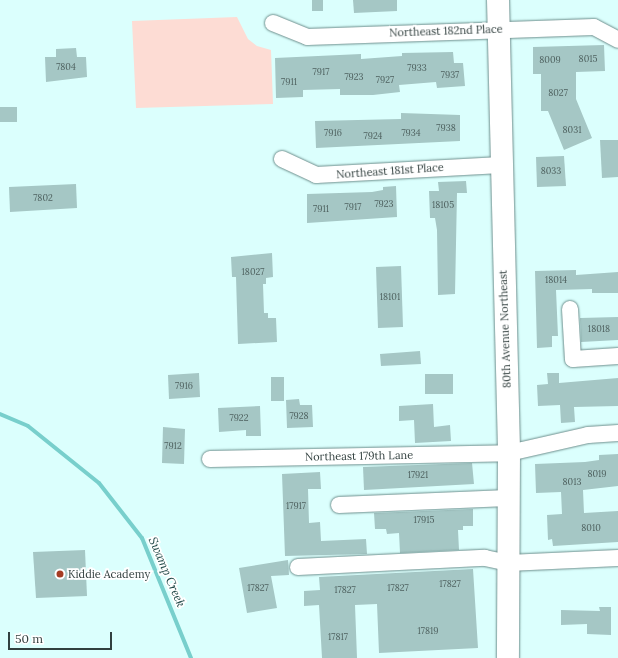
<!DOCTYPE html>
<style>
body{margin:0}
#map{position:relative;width:618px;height:658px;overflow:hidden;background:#dbfffd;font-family:Lora,serif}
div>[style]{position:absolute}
.green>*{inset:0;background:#fddcd4}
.stream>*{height:4px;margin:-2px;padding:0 2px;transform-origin:2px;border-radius:2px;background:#78cfcc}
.building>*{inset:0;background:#a5c7c5}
.roads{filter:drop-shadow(0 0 1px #6e8f8d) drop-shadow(0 0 1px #6e8f8d)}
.minor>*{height:16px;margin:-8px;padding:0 8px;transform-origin:8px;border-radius:8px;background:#fff}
.secondary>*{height:22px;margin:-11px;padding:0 11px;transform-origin:11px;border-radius:11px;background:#fff}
.dots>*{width:11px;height:11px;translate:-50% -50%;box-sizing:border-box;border:2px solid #fff;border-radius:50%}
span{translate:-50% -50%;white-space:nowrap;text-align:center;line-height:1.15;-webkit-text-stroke:3.5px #fff;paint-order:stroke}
.number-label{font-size:9px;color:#4f6260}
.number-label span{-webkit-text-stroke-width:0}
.street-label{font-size:11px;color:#32403f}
.poi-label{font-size:11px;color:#32403f}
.left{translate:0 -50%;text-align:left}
.water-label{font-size:12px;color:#1f4746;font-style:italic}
.scale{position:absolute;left:8px;top:632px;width:104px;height:18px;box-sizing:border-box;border:2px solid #32403f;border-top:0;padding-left:5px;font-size:12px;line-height:14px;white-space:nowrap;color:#32403f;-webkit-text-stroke:3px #fff;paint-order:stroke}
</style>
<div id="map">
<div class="green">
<i style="clip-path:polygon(237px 17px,248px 39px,257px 46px,271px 50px,273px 104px,136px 108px,132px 21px)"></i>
</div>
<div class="stream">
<i style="left:0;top:414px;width:30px;rotate:23deg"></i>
<i style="left:28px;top:426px;width:91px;rotate:38.8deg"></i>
<i style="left:99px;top:483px;width:70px;rotate:52deg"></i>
<i style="left:142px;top:538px;width:130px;rotate:67.8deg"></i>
</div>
<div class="building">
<i style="clip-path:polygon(312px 0,323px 0,323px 11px,312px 11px)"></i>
<i style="clip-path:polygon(353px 0,397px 0,397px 11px,354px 13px)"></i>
<i style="clip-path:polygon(604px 45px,605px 71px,576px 72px,576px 99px,592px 138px,564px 150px,548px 111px,541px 111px,541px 74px,533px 74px,533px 47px)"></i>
<i style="clip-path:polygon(76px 48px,77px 57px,86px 57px,87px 77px,46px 82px,45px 57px,56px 57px,56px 49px)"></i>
<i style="clip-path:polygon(453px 52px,454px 63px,463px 63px,465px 86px,437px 88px,436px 82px,399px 85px,400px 92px,373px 95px,340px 95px,340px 89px,303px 90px,303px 97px,276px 98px,275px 58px,361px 54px,361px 59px,402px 56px,402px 53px)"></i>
<i style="clip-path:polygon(0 107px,17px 107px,17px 122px,0 122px)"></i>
<i style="clip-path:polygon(401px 113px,460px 115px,460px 141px,316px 148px,315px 121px,401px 119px)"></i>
<i style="clip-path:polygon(600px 140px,618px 140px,618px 177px,602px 178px)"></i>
<i style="clip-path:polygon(564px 156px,566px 186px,537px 187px,536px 157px)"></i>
<i style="clip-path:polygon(466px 181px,467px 193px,457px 193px,455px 294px,438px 295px,437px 230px,435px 218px,430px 218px,429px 191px,439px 191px,438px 182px)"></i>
<i style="clip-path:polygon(76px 184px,77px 208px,10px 212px,9px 187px)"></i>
<i style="clip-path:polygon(396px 186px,397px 217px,307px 223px,307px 194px,372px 192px,383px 190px,383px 187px)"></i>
<i style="clip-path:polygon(272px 253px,273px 277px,266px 278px,266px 284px,263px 284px,264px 313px,268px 313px,268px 318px,276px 318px,277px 342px,238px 344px,236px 277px,232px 277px,231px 257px)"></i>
<i style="clip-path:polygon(401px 266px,403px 327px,378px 328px,376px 267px)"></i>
<i style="clip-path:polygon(576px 270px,576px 275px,618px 272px,618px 293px,592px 293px,592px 289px,556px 290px,558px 336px,552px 336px,552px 347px,537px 348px,535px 271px)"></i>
<i style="clip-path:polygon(618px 317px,618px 340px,581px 342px,580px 318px)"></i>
<i style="clip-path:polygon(420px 351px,421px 364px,381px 366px,380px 354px)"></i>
<i style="clip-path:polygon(199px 373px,200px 397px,169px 399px,168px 375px)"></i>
<i style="clip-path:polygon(547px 373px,559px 373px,559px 383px,618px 378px,618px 406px,574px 407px,575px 422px,561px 423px,560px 405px,538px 406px,537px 385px,548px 384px)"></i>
<i style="clip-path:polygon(425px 374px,453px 374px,453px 394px,425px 394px)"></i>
<i style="clip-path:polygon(271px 377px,284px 377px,284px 401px,271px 401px)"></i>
<i style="clip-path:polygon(299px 399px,300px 405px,312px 405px,313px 427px,287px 428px,286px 400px)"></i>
<i style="clip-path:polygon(433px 404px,434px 427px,450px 425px,451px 441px,415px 443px,414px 420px,399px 421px,399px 406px)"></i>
<i style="clip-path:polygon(260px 406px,261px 436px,246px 436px,246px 430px,219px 432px,218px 408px)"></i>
<i style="clip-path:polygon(163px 427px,185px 429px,184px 464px,162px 463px)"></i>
<i style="clip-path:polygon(618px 454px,618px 486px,583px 490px,584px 513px,618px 511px,618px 542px,553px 546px,552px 539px,548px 540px,547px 515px,562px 514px,561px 492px,536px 493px,535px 464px,585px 462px,599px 460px,599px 455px)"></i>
<i style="clip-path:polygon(472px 463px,474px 484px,364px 490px,363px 467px)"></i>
<i style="clip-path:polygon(320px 472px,321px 489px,308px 489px,309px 523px,320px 522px,321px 541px,366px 539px,367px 554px,285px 556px,282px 474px)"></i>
<i style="clip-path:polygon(473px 509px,473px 526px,463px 526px,463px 530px,458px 530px,459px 550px,400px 553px,399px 533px,387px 534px,386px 529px,375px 529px,374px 513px)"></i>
<i style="clip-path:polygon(85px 550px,87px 596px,36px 598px,33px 552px)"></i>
<i style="clip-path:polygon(288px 560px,289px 575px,271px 576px,277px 608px,247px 613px,239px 568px)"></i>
<i style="clip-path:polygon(473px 569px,478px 648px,379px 653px,377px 604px,355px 605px,357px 658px,322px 658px,319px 605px,304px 606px,304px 591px,320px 590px,319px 577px)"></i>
<i style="clip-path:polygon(599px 607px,611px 607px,611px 635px,587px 634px,587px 624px,561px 625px,561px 610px,600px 611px)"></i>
</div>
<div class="roads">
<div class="minor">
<i style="left:273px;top:23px;width:37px;rotate:22deg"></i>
<i style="left:307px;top:37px;width:287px;rotate:-2deg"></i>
<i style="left:594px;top:27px;width:27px;rotate:28deg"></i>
<i style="left:282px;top:159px;width:38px;rotate:25deg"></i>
<i style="left:316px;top:175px;width:185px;rotate:-3.1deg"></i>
<i style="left:570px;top:309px;width:50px;rotate:86.6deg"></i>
<i style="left:573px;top:359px;width:45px;rotate:-3.8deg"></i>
<i style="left:210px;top:459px;width:299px;rotate:-1.1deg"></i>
<i style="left:509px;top:453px;width:81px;rotate:-12.8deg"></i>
<i style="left:588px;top:435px;width:30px;rotate:-4deg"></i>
<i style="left:339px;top:505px;width:169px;rotate:-2.4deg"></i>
<i style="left:298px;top:567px;width:187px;rotate:-2.8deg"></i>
<i style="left:485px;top:558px;width:24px;rotate:12deg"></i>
<i style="left:508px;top:563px;width:110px;rotate:-2.6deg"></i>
</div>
<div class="secondary">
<i style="left:498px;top:0;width:453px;rotate:88.6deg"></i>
<i style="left:509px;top:453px;width:205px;rotate:90.3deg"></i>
</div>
</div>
<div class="dots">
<i style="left:60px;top:574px;background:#a53c23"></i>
</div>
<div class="number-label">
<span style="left:588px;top:59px">8015</span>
<span style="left:550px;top:60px">8009</span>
<span style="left:66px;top:67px">7804</span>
<span style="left:417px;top:68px">7933</span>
<span style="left:321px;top:72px">7917</span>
<span style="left:450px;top:75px">7937</span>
<span style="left:354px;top:77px">7923</span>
<span style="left:385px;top:80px">7927</span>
<span style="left:289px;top:82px">7911</span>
<span style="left:558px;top:93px">8027</span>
<span style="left:446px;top:128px">7938</span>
<span style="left:572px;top:130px">8031</span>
<span style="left:333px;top:133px">7916</span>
<span style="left:411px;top:133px">7934</span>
<span style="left:373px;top:136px">7924</span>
<span style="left:551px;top:171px">8033</span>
<span style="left:43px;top:198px">7802</span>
<span style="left:384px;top:204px">7923</span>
<span style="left:443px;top:205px">18105</span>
<span style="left:353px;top:207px">7917</span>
<span style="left:321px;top:209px">7911</span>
<span style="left:253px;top:272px">18027</span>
<span style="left:556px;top:280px">18014</span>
<span style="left:390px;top:297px">18101</span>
<span style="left:599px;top:329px">18018</span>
<span style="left:184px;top:386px">7916</span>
<span style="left:299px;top:416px">7928</span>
<span style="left:239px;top:418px">7922</span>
<span style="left:173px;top:446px">7912</span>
<span style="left:597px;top:474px">8019</span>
<span style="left:418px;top:475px">17921</span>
<span style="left:572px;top:482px">8013</span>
<span style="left:296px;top:506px">17917</span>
<span style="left:424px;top:520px">17915</span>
<span style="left:591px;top:528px">8010</span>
<span style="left:450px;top:584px">17827</span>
<span style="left:258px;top:588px">17827</span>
<span style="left:398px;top:588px">17827</span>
<span style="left:345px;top:590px">17827</span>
<span style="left:428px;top:631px">17819</span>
<span style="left:338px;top:637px">17817</span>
</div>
<div class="street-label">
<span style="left:446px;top:31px;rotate:-2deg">Northeast 182nd Place</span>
<span style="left:390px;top:171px;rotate:-4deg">Northeast 181st Place</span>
<span style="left:505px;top:329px;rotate:-92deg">80th Avenue Northeast</span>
<span style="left:359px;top:456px;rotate:-1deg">Northeast 179th Lane</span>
</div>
<div class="poi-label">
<span class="left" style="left:68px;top:574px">Kiddie Academy</span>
</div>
<div class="water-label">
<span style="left:167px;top:572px;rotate:67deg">Swamp Creek</span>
</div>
<div class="scale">50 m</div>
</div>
